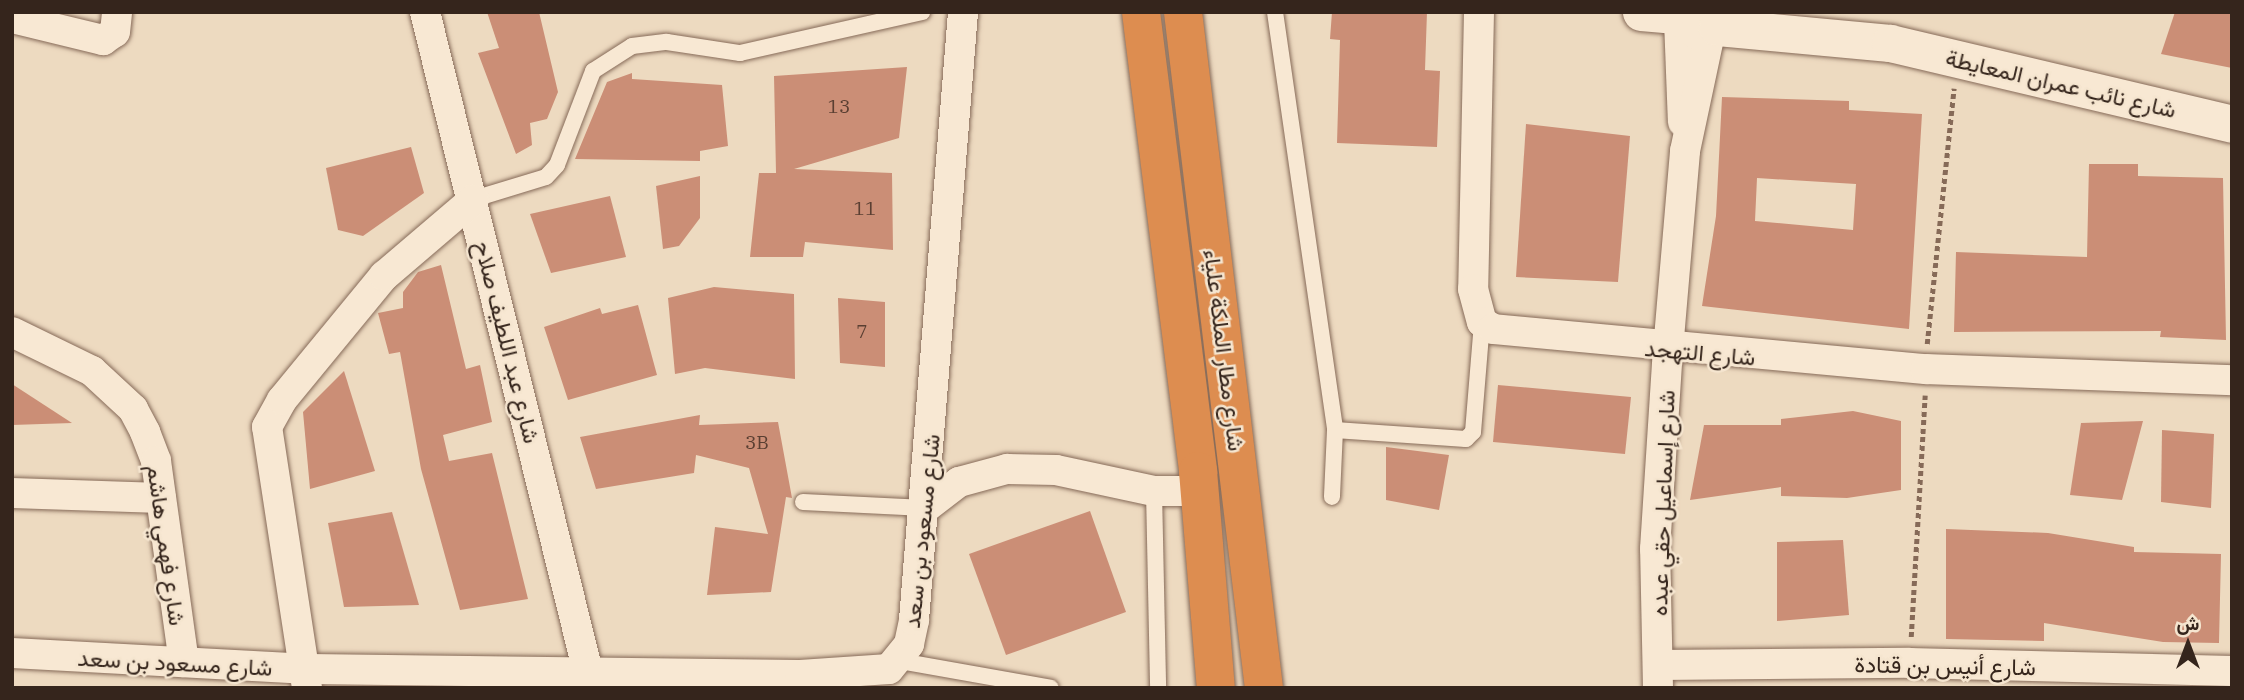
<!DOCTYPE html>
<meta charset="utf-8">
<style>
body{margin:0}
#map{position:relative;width:2244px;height:700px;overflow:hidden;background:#eddac0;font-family:"IBM Plex Serif",Vazirmatn,serif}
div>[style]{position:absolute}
.building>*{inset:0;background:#cb8e76}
.path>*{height:4.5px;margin-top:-2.25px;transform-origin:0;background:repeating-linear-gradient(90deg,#866a58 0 5px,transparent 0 8.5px)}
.roads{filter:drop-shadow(0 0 2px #866a58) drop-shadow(0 0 2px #866a58)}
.service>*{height:16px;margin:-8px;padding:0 8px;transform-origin:8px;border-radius:8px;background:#f8e8d3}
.minor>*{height:30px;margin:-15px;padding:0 15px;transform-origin:15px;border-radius:15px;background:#f8e8d3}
.tertiary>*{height:37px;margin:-18.5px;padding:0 18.5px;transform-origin:18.5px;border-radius:18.5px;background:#f8e8d3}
.motorway>*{height:38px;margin:-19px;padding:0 19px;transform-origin:19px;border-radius:19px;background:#dd8d50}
span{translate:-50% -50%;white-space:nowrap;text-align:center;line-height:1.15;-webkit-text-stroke:5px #f5e5cf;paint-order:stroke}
.number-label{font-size:19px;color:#5a3f32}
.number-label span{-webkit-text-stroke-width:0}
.street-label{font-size:23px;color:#35251c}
.frame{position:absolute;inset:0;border:14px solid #35251c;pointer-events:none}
.north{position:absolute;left:2153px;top:609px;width:70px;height:70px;-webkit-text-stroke:5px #f5e5cf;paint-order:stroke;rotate:0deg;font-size:19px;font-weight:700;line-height:28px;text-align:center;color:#35251c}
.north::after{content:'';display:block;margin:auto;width:24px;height:32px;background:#35251c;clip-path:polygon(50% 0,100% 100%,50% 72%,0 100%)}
</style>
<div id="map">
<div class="building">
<i style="clip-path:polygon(487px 12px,539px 12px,558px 92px,547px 119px,530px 123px,532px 145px,516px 154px,478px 53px,499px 48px)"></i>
<i style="clip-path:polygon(1332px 12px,1427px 12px,1425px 70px,1440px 71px,1437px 147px,1337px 143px,1340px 40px,1330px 39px)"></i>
<i style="clip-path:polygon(2175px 12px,2232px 12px,2232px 68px,2161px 54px)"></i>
<i style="clip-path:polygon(907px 67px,899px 138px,794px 169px,892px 173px,893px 250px,805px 242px,803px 257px,750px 257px,759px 173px,776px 173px,774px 76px)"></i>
<i style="clip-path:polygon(632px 73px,632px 79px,722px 85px,728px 146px,700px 151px,700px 161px,575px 159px,607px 82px)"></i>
<i style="clip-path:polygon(evenodd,1722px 97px,1849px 101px,1849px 110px,1922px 114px,1909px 329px,1702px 306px,1716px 216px,1722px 97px,1757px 178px,1856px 184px,1853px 230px,1755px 221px,1757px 178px)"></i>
<i style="clip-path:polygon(1526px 124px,1630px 136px,1618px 282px,1516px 277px)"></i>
<i style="clip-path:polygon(411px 147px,424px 193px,363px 236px,338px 230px,326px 168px)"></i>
<i style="clip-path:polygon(2089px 164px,2138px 164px,2138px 176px,2223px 178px,2226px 340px,2160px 337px,2161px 331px,1954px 332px,1956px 252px,2087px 257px)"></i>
<i style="clip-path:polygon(700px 176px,700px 218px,679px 246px,663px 249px,656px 186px)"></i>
<i style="clip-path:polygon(610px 196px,626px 257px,551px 273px,530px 214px)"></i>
<i style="clip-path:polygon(441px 265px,466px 369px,480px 365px,492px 422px,443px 435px,449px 461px,492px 453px,528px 599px,460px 610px,421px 469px,400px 352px,389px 354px,378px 313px,403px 308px,403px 292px,418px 272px)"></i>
<i style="clip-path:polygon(714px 287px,794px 294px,795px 379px,705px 368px,675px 374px,668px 298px)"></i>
<i style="clip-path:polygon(838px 298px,885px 302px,885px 367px,840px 363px)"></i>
<i style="clip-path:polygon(638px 305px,657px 375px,568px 400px,544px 327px,600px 308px,602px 314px)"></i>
<i style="clip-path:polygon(344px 371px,375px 471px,310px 489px,303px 412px)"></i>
<i style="clip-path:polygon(12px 384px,72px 423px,12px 425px)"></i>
<i style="clip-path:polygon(1498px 385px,1631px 397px,1625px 454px,1493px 442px)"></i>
<i style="clip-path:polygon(1853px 411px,1901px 421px,1901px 490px,1847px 498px,1781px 496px,1781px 487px,1690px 500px,1704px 425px,1781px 425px,1781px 419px)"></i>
<i style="clip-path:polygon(700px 415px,699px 425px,778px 422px,792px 498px,786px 497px,771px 592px,707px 595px,715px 527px,768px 534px,749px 468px,696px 455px,694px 473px,596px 489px,580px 437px)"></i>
<i style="clip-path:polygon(2143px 421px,2122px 500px,2070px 495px,2081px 423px)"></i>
<i style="clip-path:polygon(2162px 430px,2214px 434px,2211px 508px,2161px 502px)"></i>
<i style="clip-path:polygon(1386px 447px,1449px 455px,1439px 510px,1386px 500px)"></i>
<i style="clip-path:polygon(1090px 511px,1126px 612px,1006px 655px,969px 554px)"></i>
<i style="clip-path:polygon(392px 512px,419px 605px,344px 607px,328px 523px)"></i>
<i style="clip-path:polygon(1946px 529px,2048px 533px,2134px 547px,2134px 552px,2221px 554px,2219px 643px,2163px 642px,2044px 623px,2044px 641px,1946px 639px)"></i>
<i style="clip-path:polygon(1843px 540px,1849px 615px,1777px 621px,1777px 542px)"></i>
</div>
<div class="path">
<i style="left:1927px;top:344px;width:257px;rotate:-84deg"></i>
<i style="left:1911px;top:637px;width:242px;rotate:-86.7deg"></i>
</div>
<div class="roads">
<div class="service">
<i style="left:1275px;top:12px;width:422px;rotate:81.8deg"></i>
<i style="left:1335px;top:430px;width:67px;rotate:92.6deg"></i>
<i style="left:474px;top:199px;width:75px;rotate:-17deg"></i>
<i style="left:546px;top:177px;width:16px;rotate:-47deg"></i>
<i style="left:557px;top:165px;width:101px;rotate:-69deg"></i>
<i style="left:593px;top:71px;width:46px;rotate:-32.7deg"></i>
<i style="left:632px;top:46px;width:35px;rotate:-7deg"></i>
<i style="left:667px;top:42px;width:74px;rotate:8.6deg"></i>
<i style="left:740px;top:53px;width:187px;rotate:-12.7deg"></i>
<i style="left:1335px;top:430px;width:131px;rotate:3.9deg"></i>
<i style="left:1466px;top:439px;width:10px;rotate:-45deg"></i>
<i style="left:1473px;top:432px;width:110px;rotate:-85.3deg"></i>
<i style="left:1154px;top:491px;width:197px;rotate:88.8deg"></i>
<i style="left:803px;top:502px;width:122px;rotate:2.8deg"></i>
<i style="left:900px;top:661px;width:153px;rotate:10.1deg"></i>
</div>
<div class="minor">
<i style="left:425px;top:12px;width:680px;rotate:76.13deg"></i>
<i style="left:1479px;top:12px;width:277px;rotate:91.2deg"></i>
<i style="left:1473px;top:289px;width:34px;rotate:75deg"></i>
<i style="left:1482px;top:322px;width:13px;rotate:32deg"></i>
<i style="left:1493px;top:329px;width:435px;rotate:5.3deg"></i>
<i style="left:1926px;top:369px;width:306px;rotate:2.1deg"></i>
<i style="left:12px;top:18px;width:94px;rotate:13.6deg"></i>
<i style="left:103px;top:40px;width:14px;rotate:-34deg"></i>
<i style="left:115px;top:32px;width:20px;rotate:-84deg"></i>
<i style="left:1679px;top:20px;width:102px;rotate:87.8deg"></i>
<i style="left:12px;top:332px;width:89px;rotate:26deg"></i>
<i style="left:92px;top:371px;width:56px;rotate:42.8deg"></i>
<i style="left:133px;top:409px;width:26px;rotate:62deg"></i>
<i style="left:145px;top:432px;width:31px;rotate:69deg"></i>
<i style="left:156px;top:461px;width:203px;rotate:82.1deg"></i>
<i style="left:12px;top:493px;width:149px;rotate:1.9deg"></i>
<i style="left:925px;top:508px;width:43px;rotate:-37.4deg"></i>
<i style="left:959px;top:482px;width:50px;rotate:-15.2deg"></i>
<i style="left:1007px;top:469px;width:49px;rotate:1.2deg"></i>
<i style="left:1056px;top:470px;width:100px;rotate:12.1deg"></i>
<i style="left:1154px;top:491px;width:47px"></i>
<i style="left:12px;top:653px;width:297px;rotate:3.1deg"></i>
<i style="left:309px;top:669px;width:491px;rotate:0.7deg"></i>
<i style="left:800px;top:675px;width:89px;rotate:-3.9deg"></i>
<i style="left:889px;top:669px;width:32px;rotate:-51deg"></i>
<i style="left:909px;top:644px;width:25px;rotate:-78deg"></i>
<i style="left:914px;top:620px;width:610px;rotate:-85.39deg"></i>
<i style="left:1658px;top:665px;width:251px;rotate:-0.5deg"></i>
<i style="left:1909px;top:663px;width:323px;rotate:1.4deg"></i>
<i style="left:307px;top:688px;width:264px;rotate:-98.7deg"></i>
<i style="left:267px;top:427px;width:31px;rotate:-61deg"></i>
<i style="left:282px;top:400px;width:161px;rotate:-50.6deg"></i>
<i style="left:384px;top:276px;width:118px;rotate:-40.5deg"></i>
<i style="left:1658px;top:688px;width:139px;rotate:-91.2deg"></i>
<i style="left:1655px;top:549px;width:199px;rotate:-86.3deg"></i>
<i style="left:1668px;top:350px;width:200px;rotate:-85.1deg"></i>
<i style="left:1685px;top:151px;width:125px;rotate:-78deg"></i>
</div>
<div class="tertiary">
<i style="left:1641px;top:12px;width:35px;rotate:5deg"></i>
<i style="left:1675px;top:12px;width:30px;rotate:40deg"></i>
<i style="left:1698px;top:31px;width:19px;rotate:-12deg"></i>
<i style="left:1717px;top:27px;width:18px;rotate:-56deg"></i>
<i style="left:1717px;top:27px;width:174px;rotate:5.3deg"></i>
<i style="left:1890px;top:43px;width:351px;rotate:13.3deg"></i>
</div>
<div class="motorway">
<i style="left:1141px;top:12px;width:463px;rotate:82.9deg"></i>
<i style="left:1198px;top:471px;width:218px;rotate:85.3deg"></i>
<i style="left:1183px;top:12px;width:681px;rotate:83.17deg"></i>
</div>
</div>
<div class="number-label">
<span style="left:839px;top:107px">13</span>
<span style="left:865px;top:209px">11</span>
<span style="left:862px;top:332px">7</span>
<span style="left:757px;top:443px">3B</span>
</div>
<div class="street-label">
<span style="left:2061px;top:83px;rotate:13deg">شارع نائب عمران المعايطة</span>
<span style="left:508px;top:342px;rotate:76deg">شارع عبد اللطيف صلاح</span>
<span style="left:1225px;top:350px;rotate:83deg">شارع مطار الملكة علياء</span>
<span style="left:1700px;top:352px;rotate:5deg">شارع التهجد</span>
<span style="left:1662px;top:503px;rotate:-88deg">شارع إسماعيل حقي عبده</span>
<span style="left:921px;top:531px;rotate:-84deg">شارع مسعود بن سعد</span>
<span style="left:167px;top:545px;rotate:82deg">شارع فهمي هاشم</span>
<span style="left:175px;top:662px;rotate:3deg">شارع مسعود بن سعد</span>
<span style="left:1945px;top:665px;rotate:1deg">شارع أنيس بن قتادة</span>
</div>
<div class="frame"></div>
<div class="north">ش</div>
</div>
